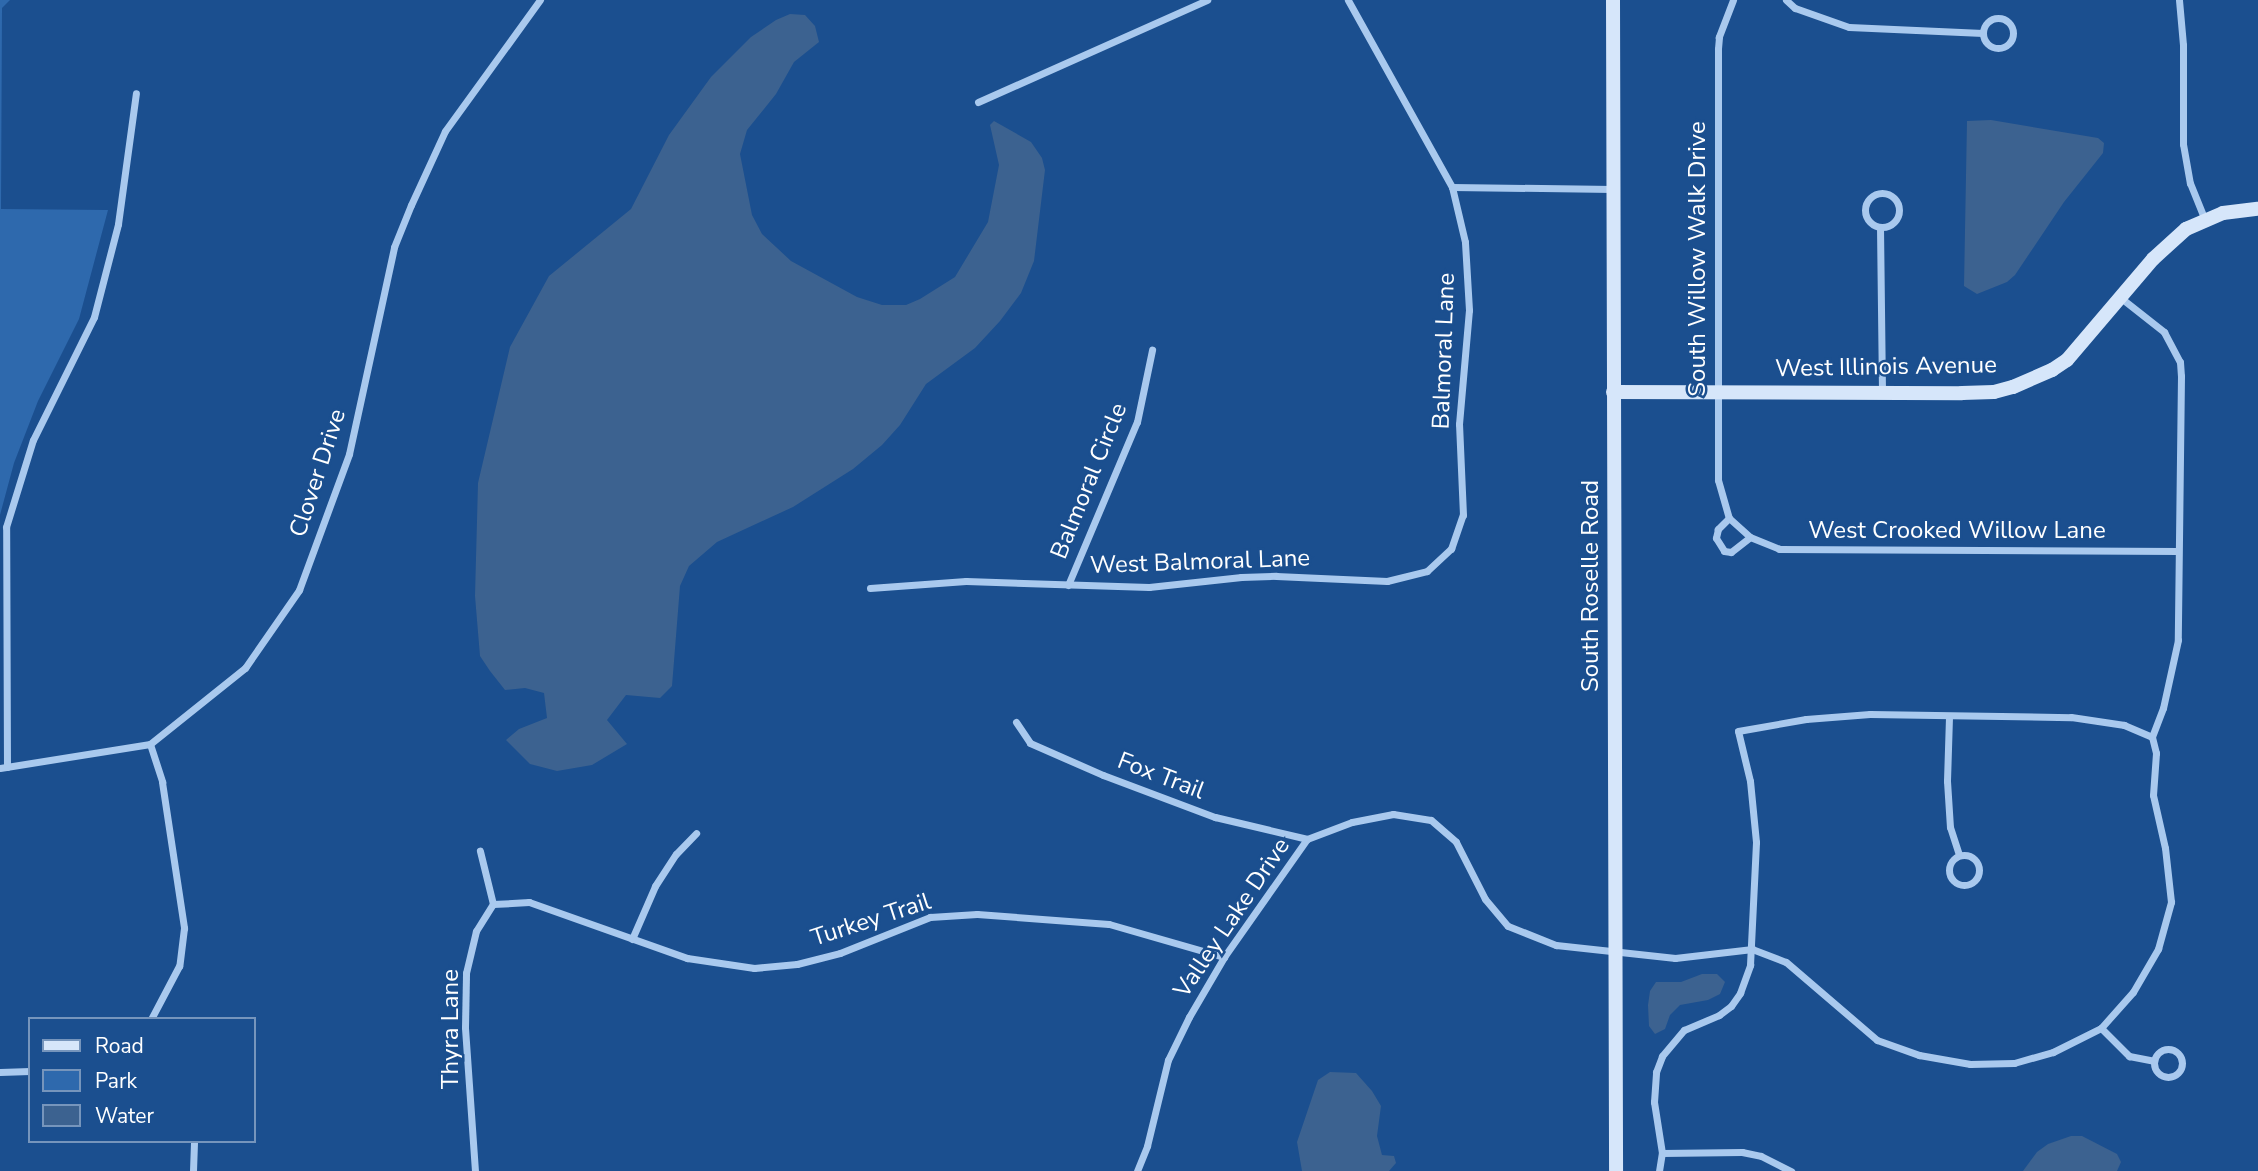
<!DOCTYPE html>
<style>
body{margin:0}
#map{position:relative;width:2258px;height:1171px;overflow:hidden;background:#1b4f8f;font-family:"Nunito Sans",sans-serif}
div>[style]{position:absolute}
.green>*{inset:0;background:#2e69ad}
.water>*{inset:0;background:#3c6290}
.street>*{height:7px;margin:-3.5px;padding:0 3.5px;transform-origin:3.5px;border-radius:3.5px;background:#a9c9ee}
.street>.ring{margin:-3.5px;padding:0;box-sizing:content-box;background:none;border:7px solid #a9c9ee;border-radius:50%}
.secondary>*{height:14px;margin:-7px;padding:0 7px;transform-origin:7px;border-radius:7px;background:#d6e6fa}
span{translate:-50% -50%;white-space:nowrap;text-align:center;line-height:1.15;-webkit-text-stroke:5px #1b4f8f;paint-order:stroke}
.street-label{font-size:24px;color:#fff}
.legend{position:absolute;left:28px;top:1017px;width:228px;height:126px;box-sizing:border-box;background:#1b4f8f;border:2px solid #7695bc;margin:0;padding:9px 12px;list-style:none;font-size:21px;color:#fff}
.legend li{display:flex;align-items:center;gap:14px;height:35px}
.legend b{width:35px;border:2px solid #7695bc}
</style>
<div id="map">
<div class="green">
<i style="clip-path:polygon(0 0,10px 0,2px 8px,1px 209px,108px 210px,79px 319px,38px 401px,14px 463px,0 515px)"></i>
</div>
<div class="water">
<i style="clip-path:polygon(790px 14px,805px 15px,815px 26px,819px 42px,794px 62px,776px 94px,747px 130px,740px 154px,752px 215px,762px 234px,791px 261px,857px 297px,882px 305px,906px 305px,920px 299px,955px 277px,988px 222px,999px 165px,990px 125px,994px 121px,1031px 142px,1042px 158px,1045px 170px,1034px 261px,1021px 293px,1000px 321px,975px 348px,926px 384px,900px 425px,882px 445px,853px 469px,793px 507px,717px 542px,689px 566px,680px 586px,672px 686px,660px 698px,626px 695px,607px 720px,627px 744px,592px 765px,557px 771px,530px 764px,506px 740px,519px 729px,547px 718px,544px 693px,525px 688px,505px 690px,490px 671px,480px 656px,475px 596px,478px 483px,510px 347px,549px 276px,631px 209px,669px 135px,711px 77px,751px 37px,776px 20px)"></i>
<i style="clip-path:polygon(1991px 120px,2098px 138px,2104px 143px,2103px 153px,2064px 202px,2015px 275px,2007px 282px,1977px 294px,1964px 286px,1967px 121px)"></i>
<i style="clip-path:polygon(1702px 974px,1717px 974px,1725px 982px,1720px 994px,1708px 1000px,1680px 1005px,1670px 1015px,1665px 1029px,1655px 1034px,1649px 1026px,1648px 1005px,1650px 991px,1656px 982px,1681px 982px)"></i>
<i style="clip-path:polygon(1330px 1072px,1356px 1073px,1372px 1091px,1381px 1106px,1377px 1136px,1382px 1155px,1394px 1156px,1396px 1163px,1389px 1171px,1302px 1171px,1297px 1142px,1318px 1080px)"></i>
<i style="clip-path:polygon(2071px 1136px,2082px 1136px,2117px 1154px,2121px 1162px,2117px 1171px,2023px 1171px,2037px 1152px,2048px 1144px)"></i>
</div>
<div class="street">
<i style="left:1733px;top:0;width:40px;rotate:111deg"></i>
<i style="left:1719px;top:37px;width:12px;rotate:95deg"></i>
<i style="left:1718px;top:49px;width:431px;rotate:90deg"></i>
<i style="left:1718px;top:480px;width:40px;rotate:74deg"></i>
<i style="left:1729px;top:518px;width:28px;rotate:42deg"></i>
<i style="left:1750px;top:537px;width:31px;rotate:22deg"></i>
<i style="left:1779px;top:549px;width:399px;rotate:0.3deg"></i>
<i style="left:1786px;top:0;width:12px;rotate:42deg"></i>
<i style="left:1795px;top:8px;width:57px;rotate:19.4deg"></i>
<i style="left:1849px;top:27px;width:134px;rotate:2.6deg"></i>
<i style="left:2179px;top:0;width:45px;rotate:84.9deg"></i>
<i style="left:2183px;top:45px;width:99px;rotate:90deg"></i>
<i style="left:2183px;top:144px;width:40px;rotate:80deg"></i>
<i style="left:2190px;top:183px;width:40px;rotate:68deg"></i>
<i class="ring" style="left:1983px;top:18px;width:23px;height:23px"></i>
<i style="left:978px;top:102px;width:251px;rotate:-24deg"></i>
<i style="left:1452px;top:187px;width:161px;rotate:0.7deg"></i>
<i class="ring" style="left:1865px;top:193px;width:27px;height:27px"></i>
<i style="left:1880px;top:227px;width:164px;rotate:89.3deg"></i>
<i style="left:2121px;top:298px;width:55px;rotate:38.3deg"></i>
<i style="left:2164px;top:332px;width:34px;rotate:62deg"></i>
<i style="left:2180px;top:362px;width:14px;rotate:86deg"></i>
<i style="left:2181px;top:376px;width:264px;rotate:90.7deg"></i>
<i style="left:2178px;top:640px;width:70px;rotate:102.4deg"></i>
<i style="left:2163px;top:708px;width:31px;rotate:111deg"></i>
<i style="left:1729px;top:518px;width:16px;rotate:135deg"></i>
<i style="left:1718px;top:529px;width:9px;rotate:103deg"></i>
<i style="left:1716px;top:538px;width:15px;rotate:58deg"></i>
<i style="left:1724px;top:551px;width:7px;rotate:8deg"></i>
<i style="left:1731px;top:552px;width:24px;rotate:-38deg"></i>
<i style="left:1068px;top:585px;width:177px;rotate:-67.1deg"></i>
<i style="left:1137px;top:422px;width:74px;rotate:-78.2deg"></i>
<i style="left:870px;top:588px;width:96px;rotate:-4.2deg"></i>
<i style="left:966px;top:581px;width:183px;rotate:1.9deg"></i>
<i style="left:1149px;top:587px;width:93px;rotate:-6.2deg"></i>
<i style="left:1241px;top:577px;width:35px;rotate:-2deg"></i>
<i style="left:1276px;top:576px;width:111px;rotate:2.6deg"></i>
<i style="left:1387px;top:581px;width:41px;rotate:-14deg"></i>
<i style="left:1427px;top:571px;width:33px;rotate:-43deg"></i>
<i style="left:1451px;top:549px;width:36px;rotate:-71deg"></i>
<i style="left:1463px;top:515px;width:91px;rotate:-92.5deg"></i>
<i style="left:1459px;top:424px;width:114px;rotate:-85deg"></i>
<i style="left:1469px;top:310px;width:68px;rotate:-93.4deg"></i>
<i style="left:1465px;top:242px;width:57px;rotate:-103.3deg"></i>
<i style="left:1452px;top:187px;width:214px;rotate:-119.1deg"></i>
<i style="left:1949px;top:717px;width:64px;rotate:91.8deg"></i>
<i style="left:1947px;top:781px;width:46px;rotate:86.3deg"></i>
<i style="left:1950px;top:827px;width:29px;rotate:72deg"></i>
<i style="left:1016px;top:722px;width:25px;rotate:56deg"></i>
<i style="left:1030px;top:743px;width:80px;rotate:23.7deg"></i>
<i style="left:1103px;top:775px;width:120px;rotate:20.6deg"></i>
<i style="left:1215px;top:817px;width:95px;rotate:13.4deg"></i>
<i style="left:150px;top:744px;width:40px;rotate:72deg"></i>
<i style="left:162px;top:782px;width:148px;rotate:81.4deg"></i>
<i style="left:184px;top:928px;width:38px;rotate:97deg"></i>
<i style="left:179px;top:966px;width:60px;rotate:117.8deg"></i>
<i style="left:7px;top:767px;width:240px;rotate:-90.2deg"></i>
<i style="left:6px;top:527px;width:91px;rotate:-72.8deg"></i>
<i style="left:33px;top:440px;width:137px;rotate:-63.6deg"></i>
<i style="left:94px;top:317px;width:96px;rotate:-75.5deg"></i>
<i style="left:118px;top:224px;width:132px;rotate:-82.2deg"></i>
<i style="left:0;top:768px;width:152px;rotate:-9.1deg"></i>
<i style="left:150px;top:744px;width:122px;rotate:-38.7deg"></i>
<i style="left:245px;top:668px;width:95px;rotate:-55.3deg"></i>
<i style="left:299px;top:590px;width:145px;rotate:-69.8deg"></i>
<i style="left:349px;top:454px;width:212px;rotate:-77.7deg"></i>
<i style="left:394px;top:247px;width:45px;rotate:-68deg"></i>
<i style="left:411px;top:205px;width:81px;rotate:-65.3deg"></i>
<i style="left:445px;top:131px;width:162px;rotate:-54.1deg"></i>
<i class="ring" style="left:1949px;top:855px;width:23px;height:23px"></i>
<i style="left:493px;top:904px;width:36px;rotate:-3deg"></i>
<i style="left:529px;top:902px;width:168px;rotate:19.5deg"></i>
<i style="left:687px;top:958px;width:68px;rotate:8.5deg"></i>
<i style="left:754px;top:968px;width:43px;rotate:-5.3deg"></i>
<i style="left:797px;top:964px;width:44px;rotate:-14.3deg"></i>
<i style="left:840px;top:953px;width:97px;rotate:-21.8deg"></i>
<i style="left:930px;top:917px;width:47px;rotate:-3.7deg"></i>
<i style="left:977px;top:914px;width:132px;rotate:4.3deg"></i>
<i style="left:1109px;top:924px;width:120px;rotate:16deg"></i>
<i style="left:632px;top:939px;width:58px;rotate:-66.5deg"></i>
<i style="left:655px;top:886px;width:38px;rotate:-57deg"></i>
<i style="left:676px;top:854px;width:29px;rotate:-46deg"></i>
<i style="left:2101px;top:1028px;width:40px;rotate:45deg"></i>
<i style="left:2129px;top:1056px;width:25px;rotate:11deg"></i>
<i class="ring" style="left:2154px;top:1049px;width:21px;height:21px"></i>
<i style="left:0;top:1072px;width:30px;rotate:-2deg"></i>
<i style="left:1662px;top:1153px;width:80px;rotate:-0.7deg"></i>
<i style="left:1742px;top:1152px;width:19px;rotate:12deg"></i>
<i style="left:1761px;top:1156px;width:34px;rotate:27deg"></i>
<i style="left:193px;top:1171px;width:30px;rotate:-88deg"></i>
<i style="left:475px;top:1171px;width:144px;rotate:-94deg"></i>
<i style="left:465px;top:1027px;width:54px;rotate:-88.9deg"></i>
<i style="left:466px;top:973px;width:43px;rotate:-76.6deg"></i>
<i style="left:476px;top:931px;width:32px;rotate:-58deg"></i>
<i style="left:493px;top:904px;width:55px;rotate:-103.8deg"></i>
<i style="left:1137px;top:1171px;width:27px;rotate:-68deg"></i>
<i style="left:1147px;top:1146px;width:89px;rotate:-76.3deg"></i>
<i style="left:1168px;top:1060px;width:48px;rotate:-64deg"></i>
<i style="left:1189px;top:1017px;width:69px;rotate:-59.7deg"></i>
<i style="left:1224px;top:957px;width:144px;rotate:-54.9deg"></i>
<i style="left:1307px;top:839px;width:48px;rotate:-20.7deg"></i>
<i style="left:1352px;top:822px;width:42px;rotate:-11deg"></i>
<i style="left:1393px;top:814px;width:38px;rotate:9deg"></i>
<i style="left:1431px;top:820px;width:33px;rotate:41deg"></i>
<i style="left:1456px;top:842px;width:64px;rotate:63deg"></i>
<i style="left:1485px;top:899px;width:35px;rotate:50deg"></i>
<i style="left:1508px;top:926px;width:52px;rotate:21.6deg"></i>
<i style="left:1556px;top:945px;width:120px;rotate:6.2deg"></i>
<i style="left:1675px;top:958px;width:78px;rotate:-6.7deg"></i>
<i style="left:1752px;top:949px;width:36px;rotate:21deg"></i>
<i style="left:1786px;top:962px;width:120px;rotate:40.6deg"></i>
<i style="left:1877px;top:1040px;width:45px;rotate:19.7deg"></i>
<i style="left:1919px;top:1055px;width:52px;rotate:10deg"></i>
<i style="left:1970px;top:1064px;width:44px;rotate:-1.3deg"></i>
<i style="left:2014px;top:1063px;width:41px;rotate:-15.8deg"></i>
<i style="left:2053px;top:1052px;width:54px;rotate:-26.6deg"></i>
<i style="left:2101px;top:1028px;width:48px;rotate:-48.4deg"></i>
<i style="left:2133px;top:992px;width:50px;rotate:-59.8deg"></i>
<i style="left:2158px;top:949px;width:49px;rotate:-74.5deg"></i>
<i style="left:2171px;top:902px;width:54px;rotate:-96.3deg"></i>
<i style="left:2165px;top:848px;width:54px;rotate:-102.8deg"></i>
<i style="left:2153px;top:795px;width:42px;rotate:-85.9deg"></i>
<i style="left:2156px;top:753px;width:16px;rotate:-104deg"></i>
<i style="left:1659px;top:1171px;width:18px;rotate:-81deg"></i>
<i style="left:1662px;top:1153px;width:52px;rotate:-98.9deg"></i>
<i style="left:1654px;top:1102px;width:30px;rotate:-86deg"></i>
<i style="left:1656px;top:1072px;width:17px;rotate:-69deg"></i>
<i style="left:1662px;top:1056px;width:34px;rotate:-50deg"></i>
<i style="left:1684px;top:1030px;width:38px;rotate:-23deg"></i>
<i style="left:1719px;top:1015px;width:15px;rotate:-37deg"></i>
<i style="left:1731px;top:1006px;width:16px;rotate:-55deg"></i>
<i style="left:1740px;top:993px;width:30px;rotate:-70deg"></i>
<i style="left:1750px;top:965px;width:123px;rotate:-87.2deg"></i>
<i style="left:1756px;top:842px;width:61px;rotate:-95.6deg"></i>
<i style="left:1750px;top:781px;width:51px;rotate:-103.5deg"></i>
<i style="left:1738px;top:731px;width:69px;rotate:-10deg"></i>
<i style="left:1806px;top:719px;width:64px;rotate:-4.5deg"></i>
<i style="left:1870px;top:714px;width:201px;rotate:0.9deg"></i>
<i style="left:2071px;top:717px;width:54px;rotate:8.6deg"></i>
<i style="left:2124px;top:725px;width:30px;rotate:23deg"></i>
</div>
<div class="secondary">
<i style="left:1613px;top:0;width:1171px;rotate:89.85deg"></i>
<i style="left:1613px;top:392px;width:349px;rotate:0.2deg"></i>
<i style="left:1962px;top:393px;width:32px;rotate:-2deg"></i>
<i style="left:1994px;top:392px;width:20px;rotate:-15deg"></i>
<i style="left:2013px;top:387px;width:43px;rotate:-23.6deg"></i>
<i style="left:2052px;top:370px;width:18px;rotate:-34deg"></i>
<i style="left:2067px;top:360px;width:133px;rotate:-49.6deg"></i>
<i style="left:2153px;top:259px;width:45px;rotate:-42.3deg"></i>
<i style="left:2186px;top:229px;width:40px;rotate:-23.4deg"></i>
<i style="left:2223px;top:213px;width:35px;rotate:-7deg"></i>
</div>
<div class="street-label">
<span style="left:1698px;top:259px;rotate:-90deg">South Willow Walk Drive</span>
<span style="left:1444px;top:351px;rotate:-88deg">Balmoral Lane</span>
<span style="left:1886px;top:367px;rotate:-1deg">West Illinois Avenue</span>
<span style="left:318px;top:473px;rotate:-72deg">Clover Drive</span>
<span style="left:1089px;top:481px;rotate:-68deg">Balmoral Circle</span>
<span style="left:1957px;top:531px">West Crooked Willow Lane</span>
<span style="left:1200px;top:562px;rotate:-2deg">West Balmoral Lane</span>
<span style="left:1591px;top:586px;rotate:-90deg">South Roselle Road</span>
<span style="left:1161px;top:776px;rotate:21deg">Fox Trail</span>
<span style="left:1232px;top:918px;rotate:-56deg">Valley Lake Drive</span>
<span style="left:871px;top:920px;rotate:-18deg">Turkey Trail</span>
<span style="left:451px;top:1029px;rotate:-90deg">Thyra Lane</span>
</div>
<ul class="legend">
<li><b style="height:9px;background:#d6e6fa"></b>Road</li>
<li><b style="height:19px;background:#2e69ad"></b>Park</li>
<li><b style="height:19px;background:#3c6290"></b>Water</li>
</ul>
</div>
